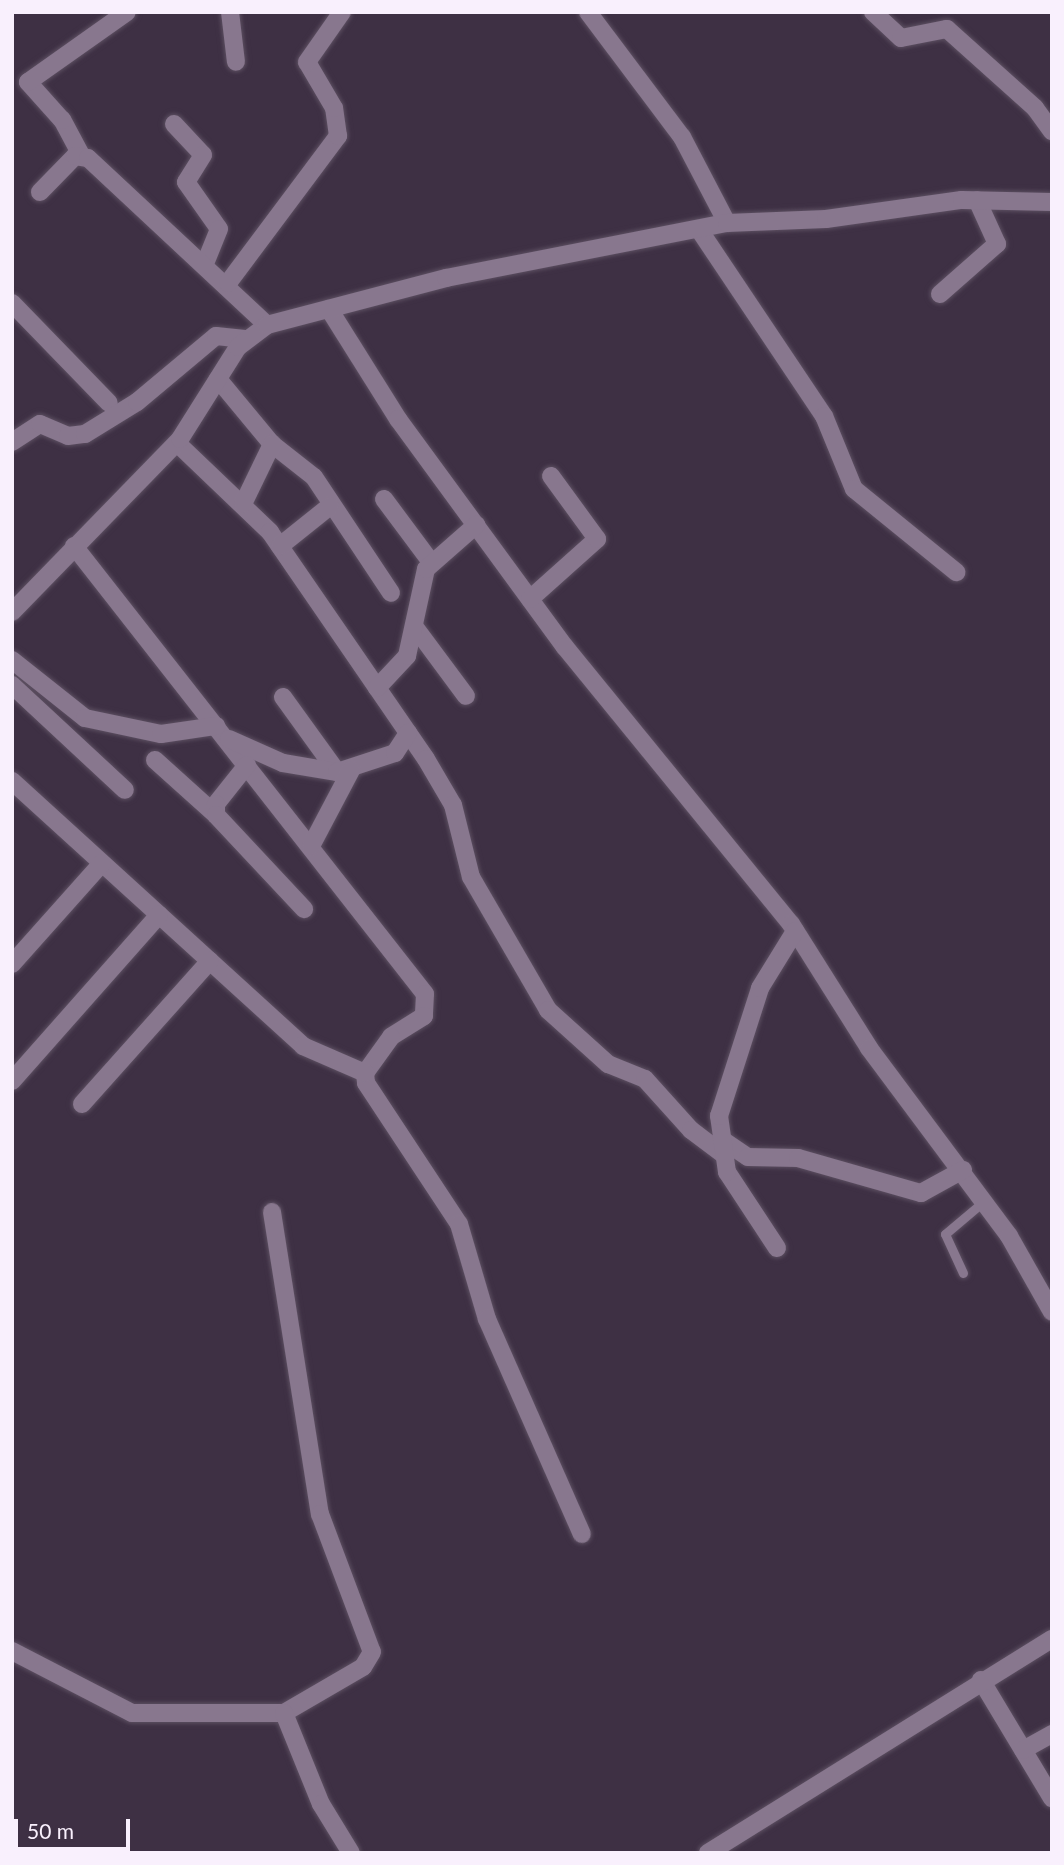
<!DOCTYPE html>
<style>
body{margin:0}
#map{position:relative;width:1064px;height:1865px;overflow:hidden;background:#3e3044;font-family:Lato,sans-serif}
div>[style]{position:absolute}
.roads{filter:drop-shadow(0 0 2px #5c4f61) drop-shadow(0 0 2px #5c4f61)}
.service>*{height:9px;margin:-4.5px;padding:0 4.5px;transform-origin:4.5px;border-radius:4.5px;background:#88778e}
.minor>*{height:18px;margin:-9px;padding:0 9px;transform-origin:9px;border-radius:9px;background:#88778e}
span{translate:-50% -50%;white-space:nowrap;text-align:center;line-height:1.15;-webkit-text-stroke:7px #3e3044;paint-order:stroke}
.frame{position:absolute;inset:0;border:14px solid #f9f0fd;pointer-events:none}
.scale{position:absolute;left:14px;top:1819px;width:116px;height:32px;box-sizing:border-box;border:4px solid #f9f0fd;border-top:0;padding-left:9px;font-size:21px;line-height:24px;white-space:nowrap;color:#f9f0fd;-webkit-text-stroke:5px #3e3044;paint-order:stroke}
</style>
<div id="map">
<div class="roads">
<div class="service">
<i style="left:963px;top:1273px;width:43px;rotate:-114.8deg"></i>
<i style="left:945px;top:1234px;width:51px;rotate:-40.2deg"></i>
</div>
<div class="minor">
<i style="left:230px;top:12px;width:50px;rotate:83.2deg"></i>
<i style="left:588px;top:12px;width:156px;rotate:53.1deg"></i>
<i style="left:682px;top:137px;width:97px;rotate:62.4deg"></i>
<i style="left:873px;top:12px;width:38px;rotate:43deg"></i>
<i style="left:901px;top:38px;width:47px;rotate:-11.1deg"></i>
<i style="left:947px;top:29px;width:118px;rotate:41.9deg"></i>
<i style="left:1035px;top:108px;width:29px;rotate:54deg"></i>
<i style="left:174px;top:124px;width:42px;rotate:46.9deg"></i>
<i style="left:203px;top:155px;width:32px;rotate:122deg"></i>
<i style="left:186px;top:182px;width:57px;rotate:54.9deg"></i>
<i style="left:219px;top:229px;width:38px;rotate:112deg"></i>
<i style="left:81px;top:155px;width:40px;rotate:-118deg"></i>
<i style="left:62px;top:120px;width:51px;rotate:-131.8deg"></i>
<i style="left:28px;top:82px;width:121px;rotate:-35.3deg"></i>
<i style="left:40px;top:192px;width:50px;rotate:-45.8deg"></i>
<i style="left:75px;top:156px;width:13px;rotate:9deg"></i>
<i style="left:88px;top:158px;width:245px;rotate:43deg"></i>
<i style="left:700px;top:231px;width:223px;rotate:56.2deg"></i>
<i style="left:824px;top:416px;width:79px;rotate:67.7deg"></i>
<i style="left:854px;top:489px;width:132px;rotate:39.1deg"></i>
<i style="left:228px;top:283px;width:184px;rotate:-53.2deg"></i>
<i style="left:338px;top:136px;width:28px;rotate:-98deg"></i>
<i style="left:334px;top:108px;width:53px;rotate:-120.4deg"></i>
<i style="left:307px;top:62px;width:61px;rotate:-55deg"></i>
<i style="left:940px;top:294px;width:76px;rotate:-41.3deg"></i>
<i style="left:997px;top:244px;width:48px;rotate:-114.4deg"></i>
<i style="left:12px;top:303px;width:139px;rotate:45.9deg"></i>
<i style="left:329px;top:309px;width:130px;rotate:57.9deg"></i>
<i style="left:398px;top:419px;width:283px;rotate:53.8deg"></i>
<i style="left:565px;top:647px;width:357px;rotate:50.8deg"></i>
<i style="left:791px;top:924px;width:146px;rotate:57.8deg"></i>
<i style="left:869px;top:1048px;width:234px;rotate:53.3deg"></i>
<i style="left:1009px;top:1236px;width:87px;rotate:60.5deg"></i>
<i style="left:218px;top:379px;width:85px;rotate:50.3deg"></i>
<i style="left:272px;top:444px;width:53px;rotate:38.2deg"></i>
<i style="left:314px;top:477px;width:139px;rotate:56.4deg"></i>
<i style="left:12px;top:442px;width:33px;rotate:-33deg"></i>
<i style="left:40px;top:424px;width:30px;rotate:23deg"></i>
<i style="left:68px;top:436px;width:17px;rotate:-7deg"></i>
<i style="left:85px;top:434px;width:61px;rotate:-31.6deg"></i>
<i style="left:137px;top:402px;width:103px;rotate:-39.9deg"></i>
<i style="left:216px;top:336px;width:29px;rotate:6deg"></i>
<i style="left:177px;top:443px;width:129px;rotate:43.7deg"></i>
<i style="left:270px;top:532px;width:275px;rotate:55.5deg"></i>
<i style="left:426px;top:759px;width:53px;rotate:59.6deg"></i>
<i style="left:453px;top:805px;width:74px;rotate:76deg"></i>
<i style="left:471px;top:877px;width:154px;rotate:59.9deg"></i>
<i style="left:548px;top:1010px;width:81px;rotate:42deg"></i>
<i style="left:608px;top:1064px;width:40px;rotate:22deg"></i>
<i style="left:645px;top:1079px;width:69px;rotate:48deg"></i>
<i style="left:691px;top:1130px;width:40px;rotate:37deg"></i>
<i style="left:384px;top:499px;width:79px;rotate:53.3deg"></i>
<i style="left:243px;top:504px;width:67px;rotate:-64.2deg"></i>
<i style="left:74px;top:546px;width:569px;rotate:51.92deg"></i>
<i style="left:425px;top:994px;width:22px;rotate:93deg"></i>
<i style="left:424px;top:1016px;width:39px;rotate:148deg"></i>
<i style="left:391px;top:1037px;width:44px;rotate:125.8deg"></i>
<i style="left:365px;top:1073px;width:10px;rotate:84deg"></i>
<i style="left:366px;top:1083px;width:169px;rotate:56.6deg"></i>
<i style="left:459px;top:1224px;width:99px;rotate:73.6deg"></i>
<i style="left:487px;top:1319px;width:235px;rotate:66.2deg"></i>
<i style="left:280px;top:546px;width:64px;rotate:-38.7deg"></i>
<i style="left:530px;top:599px;width:90px;rotate:-41.8deg"></i>
<i style="left:597px;top:539px;width:78px;rotate:-126.1deg"></i>
<i style="left:12px;top:612px;width:241px;rotate:-45.8deg"></i>
<i style="left:180px;top:439px;width:109px;rotate:-57.8deg"></i>
<i style="left:238px;top:347px;width:36px;rotate:-37deg"></i>
<i style="left:267px;top:325px;width:185px;rotate:-14.7deg"></i>
<i style="left:446px;top:278px;width:286px;rotate:-11.1deg"></i>
<i style="left:727px;top:223px;width:99px;rotate:-2.3deg"></i>
<i style="left:826px;top:219px;width:137px;rotate:-8deg"></i>
<i style="left:962px;top:200px;width:90px;rotate:1.3deg"></i>
<i style="left:414px;top:626px;width:87px;rotate:53.4deg"></i>
<i style="left:12px;top:660px;width:93px;rotate:38.5deg"></i>
<i style="left:85px;top:718px;width:78px;rotate:11.9deg"></i>
<i style="left:161px;top:734px;width:56px;rotate:-8.3deg"></i>
<i style="left:12px;top:685px;width:154px;rotate:42.9deg"></i>
<i style="left:377px;top:688px;width:44px;rotate:-46.8deg"></i>
<i style="left:407px;top:656px;width:89px;rotate:-77.7deg"></i>
<i style="left:426px;top:569px;width:67px;rotate:-41.3deg"></i>
<i style="left:283px;top:697px;width:92px;rotate:54.2deg"></i>
<i style="left:229px;top:739px;width:59px;rotate:24deg"></i>
<i style="left:283px;top:763px;width:55px;rotate:9.5deg"></i>
<i style="left:337px;top:772px;width:61px;rotate:-18.1deg"></i>
<i style="left:395px;top:753px;width:24px;rotate:-57deg"></i>
<i style="left:155px;top:760px;width:82px;rotate:42deg"></i>
<i style="left:247px;top:765px;width:50px;rotate:128.5deg"></i>
<i style="left:216px;top:804px;width:11px;rotate:90deg"></i>
<i style="left:216px;top:815px;width:129px;rotate:46.9deg"></i>
<i style="left:12px;top:781px;width:394px;rotate:42.3deg"></i>
<i style="left:303px;top:1046px;width:68px;rotate:23.5deg"></i>
<i style="left:311px;top:846px;width:86px;rotate:-62.2deg"></i>
<i style="left:12px;top:964px;width:135px;rotate:-48.3deg"></i>
<i style="left:12px;top:1081px;width:222px;rotate:-48.5deg"></i>
<i style="left:82px;top:1104px;width:192px;rotate:-48.2deg"></i>
<i style="left:721px;top:1139px;width:32px;rotate:34deg"></i>
<i style="left:748px;top:1157px;width:50px;rotate:1.1deg"></i>
<i style="left:798px;top:1158px;width:128px;rotate:15.9deg"></i>
<i style="left:921px;top:1193px;width:48px;rotate:-28.7deg"></i>
<i style="left:272px;top:1212px;width:306px;rotate:81deg"></i>
<i style="left:320px;top:1514px;width:147px;rotate:69.4deg"></i>
<i style="left:372px;top:1652px;width:17px;rotate:121deg"></i>
<i style="left:363px;top:1667px;width:91px;rotate:149.8deg"></i>
<i style="left:777px;top:1248px;width:91px;rotate:-123.3deg"></i>
<i style="left:727px;top:1172px;width:57px;rotate:-98.1deg"></i>
<i style="left:719px;top:1116px;width:134px;rotate:-72.2deg"></i>
<i style="left:760px;top:988px;width:67px;rotate:-58.4deg"></i>
<i style="left:12px;top:1651px;width:135px;rotate:27.3deg"></i>
<i style="left:132px;top:1713px;width:152px"></i>
<i style="left:284px;top:1713px;width:98px;rotate:67.9deg"></i>
<i style="left:321px;top:1804px;width:57px;rotate:58.5deg"></i>
<i style="left:981px;top:1680px;width:138px;rotate:59deg"></i>
<i style="left:1023px;top:1750px;width:33px;rotate:-29deg"></i>
<i style="left:708px;top:1853px;width:405px;rotate:-31.9deg"></i>
</div>
</div>
<div class="frame"></div>
<div class="scale">50 m</div>
</div>
